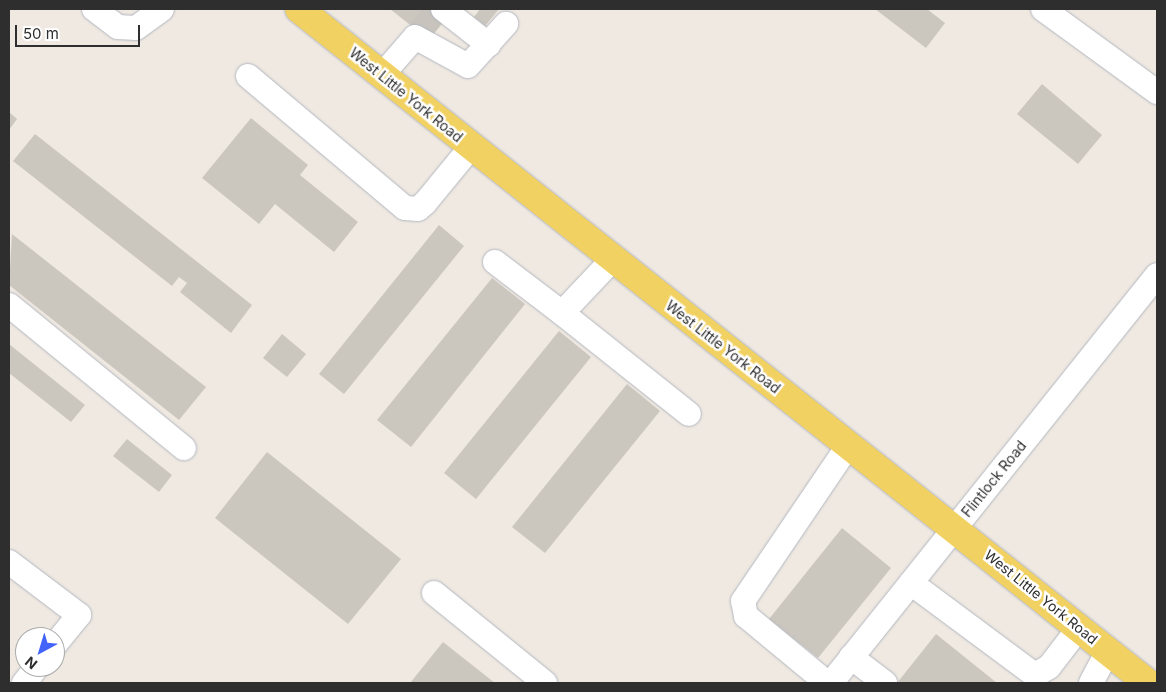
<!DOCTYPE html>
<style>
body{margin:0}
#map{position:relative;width:1166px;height:692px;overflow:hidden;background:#efe9e1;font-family:Inter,sans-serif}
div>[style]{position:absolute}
.building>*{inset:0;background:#cbc7bf}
.minor-tunnel>*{height:24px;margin-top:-12px;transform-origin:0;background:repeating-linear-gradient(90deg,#c8c4bd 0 24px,transparent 0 36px)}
.roads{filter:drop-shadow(0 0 1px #b4b7c1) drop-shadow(0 0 1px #b4b7c1)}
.minor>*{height:24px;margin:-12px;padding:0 12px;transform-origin:12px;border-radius:12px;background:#fff}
.major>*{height:28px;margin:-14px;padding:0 14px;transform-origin:14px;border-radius:14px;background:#f2d163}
span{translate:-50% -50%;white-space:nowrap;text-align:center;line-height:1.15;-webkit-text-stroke:5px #fff;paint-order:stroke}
.street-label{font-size:14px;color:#2e2e2e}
.frame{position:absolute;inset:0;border:10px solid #2e2e2e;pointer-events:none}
.north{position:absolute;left:15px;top:627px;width:50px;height:50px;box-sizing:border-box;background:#fff;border:1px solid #ababab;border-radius:50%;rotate:219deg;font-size:14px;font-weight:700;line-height:20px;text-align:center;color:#2e2e2e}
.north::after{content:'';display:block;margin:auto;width:18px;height:22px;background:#4264fb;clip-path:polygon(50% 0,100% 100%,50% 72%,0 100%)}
.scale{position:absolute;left:15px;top:25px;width:125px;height:22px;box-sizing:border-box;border:2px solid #2e2e2e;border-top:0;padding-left:6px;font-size:15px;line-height:18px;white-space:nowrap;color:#2e2e2e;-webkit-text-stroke:4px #fff;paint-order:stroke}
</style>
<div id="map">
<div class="building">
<i style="clip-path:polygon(390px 9px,431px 9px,445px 20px,429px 40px)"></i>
<i style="clip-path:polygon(480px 9px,499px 9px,485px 26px,474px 17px)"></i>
<i style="clip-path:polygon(875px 9px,927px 9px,945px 23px,926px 48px)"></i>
<i style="clip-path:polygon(1042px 84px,1102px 135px,1078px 164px,1017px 114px)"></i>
<i style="clip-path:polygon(9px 112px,17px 119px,9px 130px)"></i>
<i style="clip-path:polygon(251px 118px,308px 165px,300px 175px,358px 222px,334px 252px,275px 204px,259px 224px,202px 178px)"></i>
<i style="clip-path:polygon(35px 134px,252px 305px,231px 333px,180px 292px,187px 283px,179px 277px,172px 286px,13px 161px)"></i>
<i style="clip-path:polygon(439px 225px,464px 246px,344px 394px,319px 374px)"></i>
<i style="clip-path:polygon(12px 234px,206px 387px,179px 420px,9px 285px)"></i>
<i style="clip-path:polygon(492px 278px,525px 304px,411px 447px,377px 420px)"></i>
<i style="clip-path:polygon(559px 331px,591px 357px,476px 499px,444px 473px)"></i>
<i style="clip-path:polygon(282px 334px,306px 354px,287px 377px,263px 358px)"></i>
<i style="clip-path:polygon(9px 344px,85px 405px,71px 422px,9px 373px)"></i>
<i style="clip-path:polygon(627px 384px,660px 411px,545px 553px,512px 527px)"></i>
<i style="clip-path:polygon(127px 439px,172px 475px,159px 492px,113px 456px)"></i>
<i style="clip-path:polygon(267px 452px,401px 559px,348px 624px,215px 518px)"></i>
<i style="clip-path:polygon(842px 528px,891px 568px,818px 658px,769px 619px)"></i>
<i style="clip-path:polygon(936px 634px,997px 683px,897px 683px)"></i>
<i style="clip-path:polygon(443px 642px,495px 683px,410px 683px)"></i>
</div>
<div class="minor-tunnel">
<i style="left:419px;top:32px;width:26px;rotate:-51deg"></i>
</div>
<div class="roads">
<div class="minor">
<i style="left:94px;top:9px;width:30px;rotate:37deg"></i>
<i style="left:118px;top:27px;width:18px;rotate:3deg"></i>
<i style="left:136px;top:28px;width:32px;rotate:-36deg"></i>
<i style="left:443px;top:9px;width:58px;rotate:38deg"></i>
<i style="left:1043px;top:9px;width:141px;rotate:36.1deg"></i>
<i style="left:382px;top:75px;width:50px;rotate:-49deg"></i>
<i style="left:415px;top:37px;width:60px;rotate:28.7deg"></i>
<i style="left:468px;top:66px;width:57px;rotate:-47.9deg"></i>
<i style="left:248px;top:76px;width:205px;rotate:40.1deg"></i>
<i style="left:405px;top:208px;width:13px;rotate:4deg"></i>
<i style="left:418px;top:209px;width:9px;rotate:-41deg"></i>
<i style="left:425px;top:203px;width:72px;rotate:-50.6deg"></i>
<i style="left:495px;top:262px;width:84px;rotate:37.3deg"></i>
<i style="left:562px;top:313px;width:74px;rotate:-46.6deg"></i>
<i style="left:9px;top:305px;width:226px;rotate:39.3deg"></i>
<i style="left:562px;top:313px;width:162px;rotate:38.5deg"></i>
<i style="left:9px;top:562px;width:88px;rotate:37.1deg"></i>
<i style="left:79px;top:615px;width:38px;rotate:129deg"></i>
<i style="left:911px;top:583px;width:154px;rotate:36.6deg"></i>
<i style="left:1035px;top:675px;width:16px;rotate:-30deg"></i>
<i style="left:1049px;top:667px;width:49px;rotate:-52.4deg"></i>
<i style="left:434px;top:593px;width:143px;rotate:39deg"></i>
<i style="left:851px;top:657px;width:43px;rotate:37.4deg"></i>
<i style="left:24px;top:683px;width:21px;rotate:-51deg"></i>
<i style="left:827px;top:683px;width:105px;rotate:-140.4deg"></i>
<i style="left:746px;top:616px;width:15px;rotate:-101deg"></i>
<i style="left:743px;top:601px;width:187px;rotate:-55.9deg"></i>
<i style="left:831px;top:683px;width:522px;rotate:-51.37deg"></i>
<i style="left:1091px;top:683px;width:36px;rotate:-62deg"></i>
</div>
<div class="major">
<i style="left:299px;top:9px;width:1084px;rotate:38.45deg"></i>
</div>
</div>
<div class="street-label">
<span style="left:406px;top:95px;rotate:39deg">West Little York Road</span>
<span style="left:723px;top:347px;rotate:38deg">West Little York Road</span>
<span style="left:994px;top:479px;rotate:-51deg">Flintlock Road</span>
<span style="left:1041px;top:597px;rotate:39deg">West Little York Road</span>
</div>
<div class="frame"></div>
<div class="north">N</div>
<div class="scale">50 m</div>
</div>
